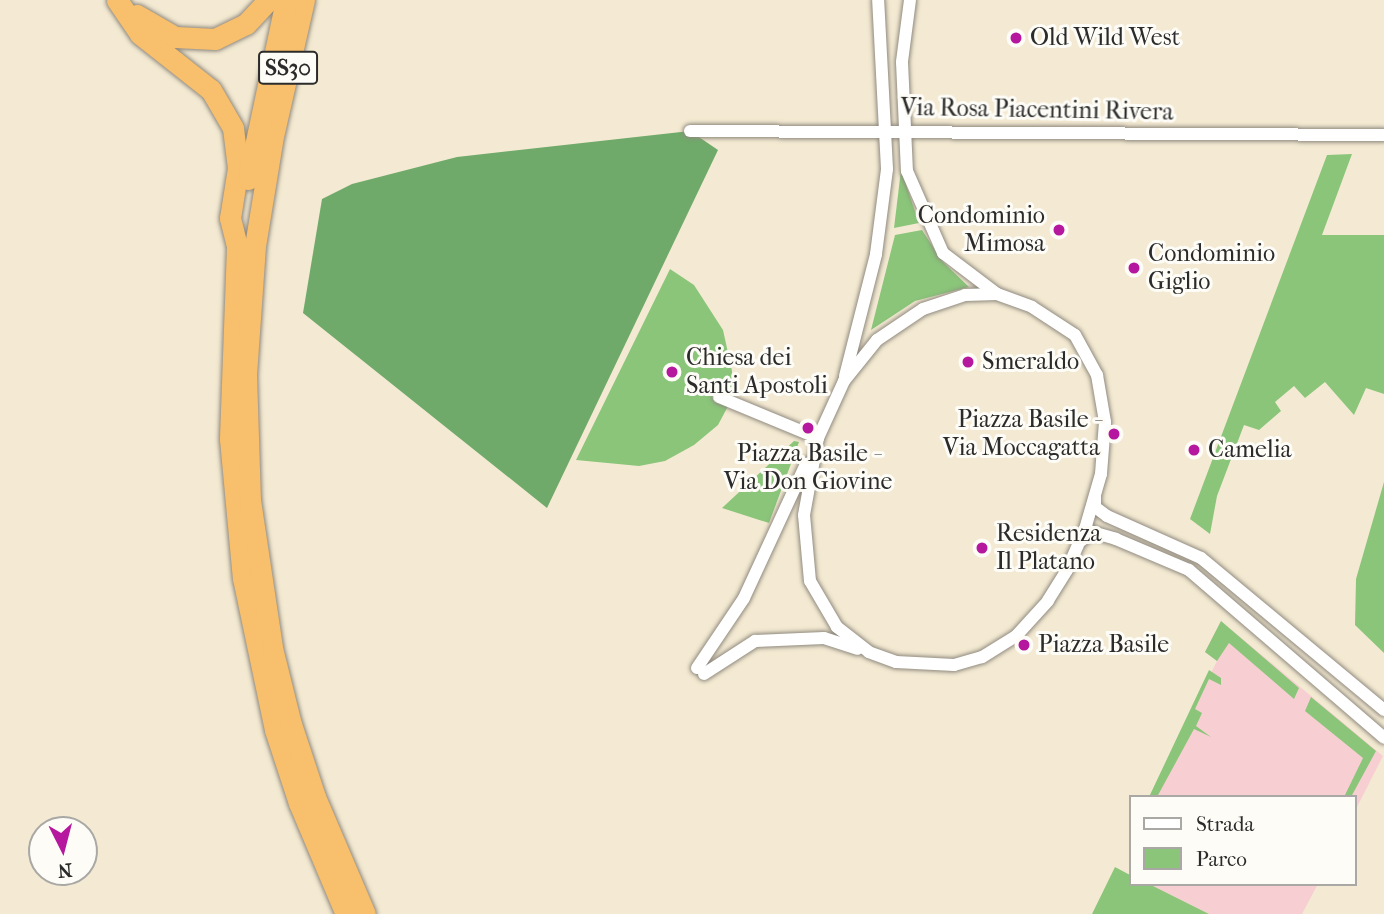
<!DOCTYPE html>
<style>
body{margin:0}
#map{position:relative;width:1384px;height:914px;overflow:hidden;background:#f4ead3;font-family:"IM FELL French Canon",serif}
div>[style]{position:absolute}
.built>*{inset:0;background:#f7cfd2}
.green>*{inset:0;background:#8ac57a}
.forest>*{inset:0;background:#6faa6a}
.roads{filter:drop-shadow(0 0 2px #908a7f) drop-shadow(0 0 2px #908a7f)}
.street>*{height:12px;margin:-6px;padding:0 6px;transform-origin:6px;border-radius:6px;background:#fff}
.highway>*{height:21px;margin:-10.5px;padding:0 10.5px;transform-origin:10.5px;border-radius:10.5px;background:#f8bf6c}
.dots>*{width:19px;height:19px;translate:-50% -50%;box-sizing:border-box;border:4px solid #fdfcf7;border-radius:50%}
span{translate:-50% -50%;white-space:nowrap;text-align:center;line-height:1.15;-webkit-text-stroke:6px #fdfcf7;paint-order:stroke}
.shield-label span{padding:2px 5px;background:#fdfcf7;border:2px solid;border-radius:5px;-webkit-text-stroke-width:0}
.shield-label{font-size:23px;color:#2b2b2b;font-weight:700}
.poi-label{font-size:24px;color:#2b2b2b}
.left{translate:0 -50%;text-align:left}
.right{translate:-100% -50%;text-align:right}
.street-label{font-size:24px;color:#2b2b2b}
.legend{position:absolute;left:1129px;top:795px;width:228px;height:91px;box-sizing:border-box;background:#fdfcf7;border:2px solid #a9a8a5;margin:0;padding:9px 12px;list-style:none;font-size:21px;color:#2b2b2b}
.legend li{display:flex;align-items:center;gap:14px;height:35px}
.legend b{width:35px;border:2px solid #a9a8a5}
.north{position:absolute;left:28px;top:816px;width:70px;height:70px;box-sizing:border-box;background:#fdfcf7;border:2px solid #a9a8a5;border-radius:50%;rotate:174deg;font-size:19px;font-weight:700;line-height:28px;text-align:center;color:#2b2b2b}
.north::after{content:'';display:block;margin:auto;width:24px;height:32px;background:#b5179e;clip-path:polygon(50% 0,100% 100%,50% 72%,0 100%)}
</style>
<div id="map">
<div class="built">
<i style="clip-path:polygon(1221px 621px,1383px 756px,1354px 813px,1354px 797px,1149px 797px,1217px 661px,1205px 652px)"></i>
<i style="clip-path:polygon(1149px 884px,1318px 884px,1302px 914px,1209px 914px)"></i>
</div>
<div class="green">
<i style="clip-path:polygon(1352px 154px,1322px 235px,1384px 235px,1384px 394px,1366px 388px,1354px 415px,1325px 382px,1305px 398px,1294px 386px,1275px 402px,1281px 411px,1259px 430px,1244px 425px,1217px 496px,1210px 534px,1190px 519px,1327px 155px)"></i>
<i style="clip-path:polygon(901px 170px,919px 223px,894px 228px)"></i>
<i style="clip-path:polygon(922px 230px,942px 261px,969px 287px,915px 301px,871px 330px,895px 235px)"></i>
<i style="clip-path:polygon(670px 269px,694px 285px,723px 330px,732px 371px,732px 399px,726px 410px,718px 425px,694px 445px,665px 461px,639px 466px,576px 460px)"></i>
<i style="clip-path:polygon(794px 441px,799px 442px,769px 523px,722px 508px)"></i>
<i style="clip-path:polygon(1384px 482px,1384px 653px,1355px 625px,1356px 579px)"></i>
<i style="clip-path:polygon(1221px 621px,1299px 688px,1294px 699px,1229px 643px,1217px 661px,1205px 652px)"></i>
<i style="clip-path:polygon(1209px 670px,1221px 678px,1221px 685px,1209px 679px,1195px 709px,1202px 713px,1196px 726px,1211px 737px,1194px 729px,1157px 797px,1149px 797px)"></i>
<i style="clip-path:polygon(1311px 697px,1376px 751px,1351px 797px,1344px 797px,1363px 758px,1305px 711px)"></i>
<i style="clip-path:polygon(1115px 867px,1130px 875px,1130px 884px,1149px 884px,1209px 914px,1092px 914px)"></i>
</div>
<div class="forest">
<i style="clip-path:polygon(690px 131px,718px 150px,547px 508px,303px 313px,322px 199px,352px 184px,457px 157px)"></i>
</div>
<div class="roads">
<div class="street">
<i style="left:910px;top:0;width:63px;rotate:97.4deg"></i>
<i style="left:902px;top:62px;width:109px;rotate:87.4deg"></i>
<i style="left:907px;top:171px;width:90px;rotate:66.3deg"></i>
<i style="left:943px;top:253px;width:68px;rotate:37.2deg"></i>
<i style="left:690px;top:131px;width:694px;rotate:0.33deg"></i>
<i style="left:997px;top:294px;width:37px;rotate:20deg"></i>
<i style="left:1032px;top:307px;width:51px;rotate:33.1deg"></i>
<i style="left:1075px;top:335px;width:46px;rotate:61.2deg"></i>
<i style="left:1097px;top:375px;width:48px;rotate:80.3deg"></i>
<i style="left:1105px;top:422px;width:52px;rotate:94.4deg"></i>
<i style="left:1101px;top:474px;width:57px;rotate:106.2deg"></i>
<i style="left:1085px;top:529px;width:45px;rotate:113.7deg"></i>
<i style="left:1067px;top:570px;width:36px;rotate:122deg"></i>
<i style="left:1048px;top:601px;width:47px;rotate:132.4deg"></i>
<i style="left:1016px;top:636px;width:40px;rotate:148deg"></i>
<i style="left:982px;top:657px;width:29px;rotate:164deg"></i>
<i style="left:954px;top:665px;width:58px;rotate:-177deg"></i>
<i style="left:896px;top:662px;width:29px;rotate:-160deg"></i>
<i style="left:869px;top:652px;width:41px;rotate:-142deg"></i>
<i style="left:837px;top:627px;width:53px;rotate:-120.4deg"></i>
<i style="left:810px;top:581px;width:66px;rotate:-95.2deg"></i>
<i style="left:804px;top:515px;width:78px;rotate:-79.7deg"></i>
<i style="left:818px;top:438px;width:63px;rotate:-65.5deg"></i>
<i style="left:844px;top:381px;width:53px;rotate:-51.2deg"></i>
<i style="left:877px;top:340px;width:55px;rotate:-34deg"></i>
<i style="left:923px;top:309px;width:44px;rotate:-18.4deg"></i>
<i style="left:965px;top:295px;width:32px;rotate:-2deg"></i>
<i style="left:845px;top:376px;width:126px;rotate:-75.7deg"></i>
<i style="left:876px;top:254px;width:86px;rotate:-82.6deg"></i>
<i style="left:887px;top:169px;width:169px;rotate:-93deg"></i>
<i style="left:719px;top:397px;width:107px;rotate:22.5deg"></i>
<i style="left:1095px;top:496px;width:11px;rotate:90deg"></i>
<i style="left:1095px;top:507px;width:15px;rotate:37deg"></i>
<i style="left:1107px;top:516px;width:103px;rotate:24.1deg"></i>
<i style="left:1201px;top:558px;width:238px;rotate:39.7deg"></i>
<i style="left:1082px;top:540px;width:13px;rotate:-39deg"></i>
<i style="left:1092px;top:532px;width:25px;rotate:16deg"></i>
<i style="left:1116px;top:539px;width:79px;rotate:23deg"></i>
<i style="left:1189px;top:570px;width:257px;rotate:40.7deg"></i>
<i style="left:697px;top:668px;width:84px;rotate:-56.1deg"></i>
<i style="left:744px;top:598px;width:148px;rotate:-65.2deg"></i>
<i style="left:704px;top:674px;width:61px;rotate:-32.9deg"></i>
<i style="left:755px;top:641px;width:69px;rotate:-2.5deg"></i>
<i style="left:824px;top:638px;width:35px;rotate:18deg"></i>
</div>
<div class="highway">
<i style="left:117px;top:0;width:41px;rotate:55.9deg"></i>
<i style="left:140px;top:34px;width:90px;rotate:38.3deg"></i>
<i style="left:211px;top:90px;width:44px;rotate:59.9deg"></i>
<i style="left:233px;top:128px;width:40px;rotate:82.9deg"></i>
<i style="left:238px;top:168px;width:51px;rotate:99.1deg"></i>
<i style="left:230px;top:218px;width:30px;rotate:76deg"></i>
<i style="left:237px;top:247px;width:192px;rotate:92.1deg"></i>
<i style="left:230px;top:439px;width:140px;rotate:84.7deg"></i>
<i style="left:243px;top:578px;width:155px;rotate:78.1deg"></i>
<i style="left:275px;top:730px;width:77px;rotate:71.8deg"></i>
<i style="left:299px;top:803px;width:121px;rotate:67.1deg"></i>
<i style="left:304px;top:0;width:139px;rotate:102.8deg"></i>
<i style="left:273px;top:136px;width:111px;rotate:99.3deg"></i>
<i style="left:255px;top:246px;width:128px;rotate:94deg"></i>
<i style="left:246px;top:374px;width:126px;rotate:88.2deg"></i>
<i style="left:250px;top:500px;width:150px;rotate:81.5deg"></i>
<i style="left:272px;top:648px;width:78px;rotate:76deg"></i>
<i style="left:291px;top:724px;width:77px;rotate:71.8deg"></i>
<i style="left:315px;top:797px;width:127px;rotate:66.9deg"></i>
<i style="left:137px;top:15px;width:44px;rotate:30.1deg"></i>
<i style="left:175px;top:37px;width:40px;rotate:2.9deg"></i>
<i style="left:215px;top:39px;width:34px;rotate:-26deg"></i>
<i style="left:246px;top:24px;width:33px;rotate:-47deg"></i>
<i style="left:248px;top:179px;width:183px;rotate:-78deg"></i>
</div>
</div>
<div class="dots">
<i style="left:1016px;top:38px;background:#b5179e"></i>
<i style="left:1059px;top:230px;background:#b5179e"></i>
<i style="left:1134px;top:268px;background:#b5179e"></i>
<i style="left:968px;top:362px;background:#b5179e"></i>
<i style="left:672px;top:372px;background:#b5179e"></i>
<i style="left:808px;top:428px;background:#b5179e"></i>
<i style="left:1114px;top:434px;background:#b5179e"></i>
<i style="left:1194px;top:450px;background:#b5179e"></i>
<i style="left:982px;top:548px;background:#b5179e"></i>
<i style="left:1024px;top:645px;background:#b5179e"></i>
</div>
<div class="shield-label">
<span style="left:288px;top:68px">SS30</span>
</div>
<div class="poi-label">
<span class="left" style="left:1030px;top:38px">Old Wild West</span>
<span class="right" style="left:1045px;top:230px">Condominio<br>Mimosa</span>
<span class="left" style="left:1148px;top:268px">Condominio<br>Giglio</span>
<span class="left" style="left:686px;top:372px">Chiesa dei<br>Santi Apostoli</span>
<span class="left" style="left:982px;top:362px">Smeraldo</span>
<span class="right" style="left:1100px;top:434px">Piazza Basile -<br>Via Moccagatta</span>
<span class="left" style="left:1208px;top:450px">Camelia</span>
<span style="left:808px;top:468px">Piazza Basile -<br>Via Don Giovine</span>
<span class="left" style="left:996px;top:548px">Residenza<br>Il Platano</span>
<span class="left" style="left:1038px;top:645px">Piazza Basile</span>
</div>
<div class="street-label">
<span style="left:1037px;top:110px;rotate:1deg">Via Rosa Piacentini Rivera</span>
</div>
<ul class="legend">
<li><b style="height:9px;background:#fff"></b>Strada</li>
<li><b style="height:19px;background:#8ac57a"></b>Parco</li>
</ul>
<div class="north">N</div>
</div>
